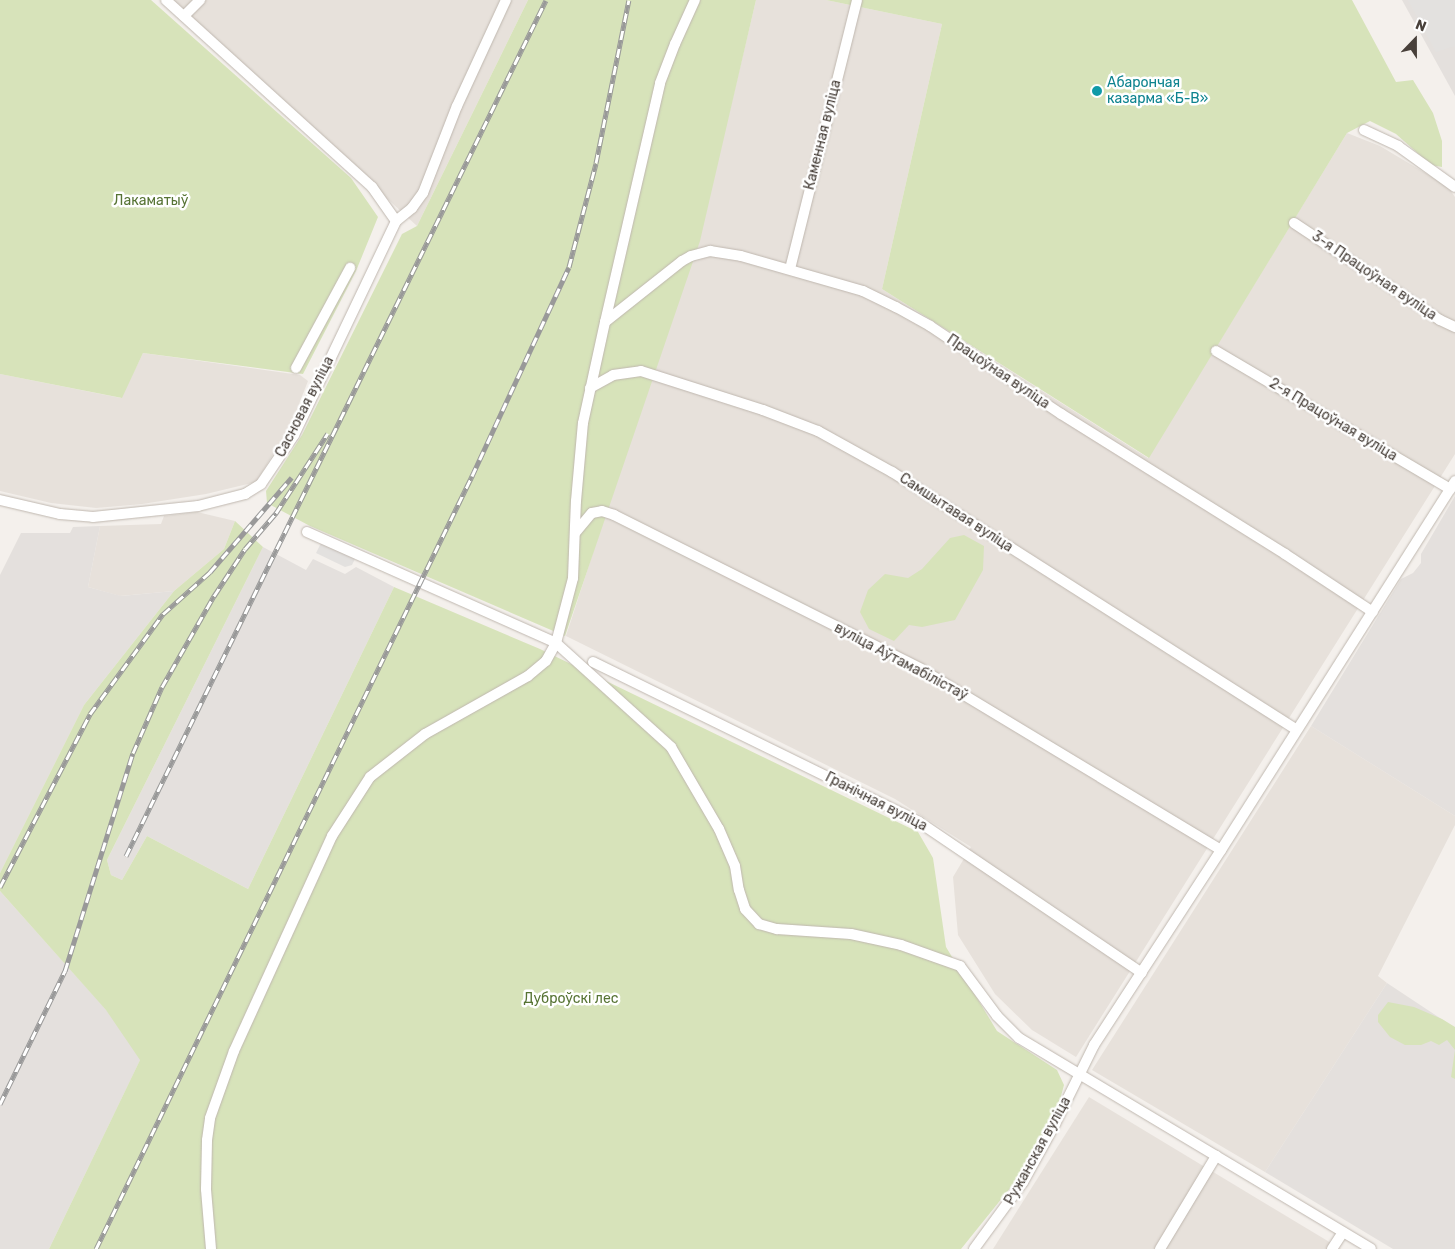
<!DOCTYPE html>
<meta charset="utf-8">
<style>
body{margin:0}
#map{position:relative;width:1455px;height:1249px;overflow:hidden;background:#f4f0ec;font-family:Rubik,sans-serif}
div>[style]{position:absolute}
.residential>*{inset:0;background:#e7e1db}
.industrial>*{inset:0;background:#e4e0dd}
.green>*{inset:0;background:#d7e3ba}
.parking>*{inset:0;background:#e3e1df}
.roads{filter:drop-shadow(0 0 1px #bfb7af) drop-shadow(0 0 1px #bfb7af)}
.street>*{height:10px;margin:-5px;padding:0 5px;transform-origin:5px;border-radius:5px;background:#fff}
.rail>*{height:5px;margin-top:-2.5px;transform-origin:0;background:repeating-linear-gradient(90deg,#fff 0 9px,#999 0 18px);box-sizing:border-box;border-block:1px solid #999}
.dots>*{width:14px;height:14px;translate:-50% -50%;box-sizing:border-box;border:2px solid #fff;border-radius:50%}
span{translate:-50% -50%;white-space:nowrap;text-align:center;line-height:1.15;-webkit-text-stroke:5px #fff;paint-order:stroke}
.culture-label{font-size:14px;color:#0d838f}
.left{translate:0 -50%;text-align:left}
.street-label{font-size:14px;color:#48403a}
.park-label{font-size:14px;color:#567333}
.north{position:absolute;left:1390px;top:15px;width:50px;height:50px;-webkit-text-stroke:4px #fff;paint-order:stroke;rotate:22deg;font-size:14px;font-weight:700;line-height:20px;text-align:center;color:#48403a}
.north::after{content:'';display:block;margin:auto;width:18px;height:22px;background:#48403a;clip-path:polygon(50% 0,100% 100%,50% 72%,0 100%)}
</style>
<div id="map">
<div class="residential">
<i style="clip-path:polygon(172px 0,528px 0,417px 226px)"></i>
<i style="clip-path:polygon(756px 0,826px 0,942px 24px,882px 289px,1148px 458px,1347px 133px,1380px 146px,1447px 186px,1455px 197px,1455px 454px,1076px 1057px,1032px 1030px,995px 994px,958px 935px,953px 877px,971px 847px,895px 799px,566px 636px,624px 457px,728px 118px)"></i>
<i style="clip-path:polygon(143px 353px,300px 375px,308px 381px,290px 427px,256px 482px,206px 494px,142px 504px,96px 508px,51px 503px,0 491px,0 374px,121px 398px)"></i>
<i style="clip-path:polygon(197px 512px,235px 521px,224px 549px,174px 591px,120px 596px,88px 587px,100px 526px,161px 524px,164px 516px)"></i>
<i style="clip-path:polygon(1311px 726px,1455px 816px,1455px 825px,1378px 976px,1387px 983px,1265px 1172px,1092px 1070px)"></i>
<i style="clip-path:polygon(1089px 1097px,1341px 1249px,993px 1249px)"></i>
</div>
<div class="industrial">
<i style="clip-path:polygon(1402px 0,1455px 0,1455px 96px)"></i>
<i style="clip-path:polygon(1455px 496px,1455px 816px,1311px 726px,1401px 579px,1413px 573px,1421px 563px,1421px 554px)"></i>
<i style="clip-path:polygon(100px 526px,88px 587px,121px 596px,174px 591px,84px 705px,0 873px,0 575px,21px 533px,70px 533px,73px 527px)"></i>
<i style="clip-path:polygon(263px 547px,306px 570px,313px 559px,345px 574px,356px 567px,394px 587px,248px 889px,147px 836px,122px 880px,111px 875px,107px 860px)"></i>
<i style="clip-path:polygon(0 891px,144px 1052px,49px 1249px,0 1249px)"></i>
<i style="clip-path:polygon(1387px 983px,1455px 1028px,1455px 1249px,1393px 1249px,1265px 1172px)"></i>
</div>
<div class="green">
<i style="clip-path:polygon(0 0,151px 0,351px 178px,378px 217px,356px 271px,303px 374px,143px 353px,122px 398px,0 374px)"></i>
<i style="clip-path:polygon(528px 0,756px 0,700px 241px,565px 636px,310px 526px,267px 503px,266px 491px,302px 435px,402px 234px,417px 226px)"></i>
<i style="clip-path:polygon(826px 0,1352px 0,1396px 82px,1413px 80px,1433px 113px,1442px 141px,1442px 167px,1431px 165px,1396px 134px,1370px 121px,1347px 133px,1149px 458px,882px 289px,942px 24px)"></i>
<i style="clip-path:polygon(235px 521px,263px 547px,107px 860px,111px 875px,122px 880px,147px 836px,248px 889px,394px 587px,540px 649px,918px 832px,933px 858px,946px 947px,997px 1031px,1057px 1070px,1064px 1085px,1057px 1111px,1023px 1172px,961px 1249px,49px 1249px,140px 1060px,106px 1010px,0 891px,0 873px,84px 705px,174px 591px,224px 549px)"></i>
<i style="clip-path:polygon(964px 535px,984px 546px,983px 570px,955px 620px,922px 627px,909px 625px,894px 641px,869px 629px,860px 612px,868px 590px,885px 574px,908px 578px,922px 569px,950px 538px)"></i>
<i style="clip-path:polygon(1388px 1002px,1414px 1007px,1442px 1019px,1455px 1027px,1455px 1079px,1451px 1077px,1455px 1050px,1447px 1040px,1439px 1045px,1431px 1041px,1421px 1045px,1405px 1045px,1390px 1037px,1378px 1022px,1378px 1015px)"></i>
</div>
<div class="parking">
<i style="clip-path:polygon(1408px 0,1455px 0,1455px 46px,1436px 52px)"></i>
<i style="clip-path:polygon(323px 539px,357px 555px,352px 565px,345px 567px,316px 553px)"></i>
</div>
<div class="roads">
<div class="street">
<i style="left:184px;top:16px;width:23px;rotate:-45deg"></i>
<i style="left:1364px;top:130px;width:38px;rotate:25deg"></i>
<i style="left:1398px;top:146px;width:70px;rotate:35.7deg"></i>
<i style="left:396px;top:221px;width:21px;rotate:-39deg"></i>
<i style="left:412px;top:208px;width:19px;rotate:-54deg"></i>
<i style="left:423px;top:193px;width:93px;rotate:-68.7deg"></i>
<i style="left:457px;top:106px;width:117px;rotate:-65.2deg"></i>
<i style="left:1294px;top:223px;width:175px;rotate:33.6deg"></i>
<i style="left:1440px;top:320px;width:17px;rotate:25deg"></i>
<i style="left:790px;top:269px;width:277px;rotate:-76deg"></i>
<i style="left:605px;top:322px;width:98px;rotate:-38.4deg"></i>
<i style="left:682px;top:261px;width:10px;rotate:-29deg"></i>
<i style="left:691px;top:256px;width:20px;rotate:-15deg"></i>
<i style="left:710px;top:251px;width:31px;rotate:9deg"></i>
<i style="left:741px;top:256px;width:127px;rotate:16deg"></i>
<i style="left:863px;top:291px;width:37px;rotate:26deg"></i>
<i style="left:896px;top:307px;width:39px;rotate:29deg"></i>
<i style="left:930px;top:326px;width:158px;rotate:33.9deg"></i>
<i style="left:1061px;top:414px;width:264px;rotate:32deg"></i>
<i style="left:1285px;top:554px;width:105px;rotate:33.4deg"></i>
<i style="left:1216px;top:351px;width:272px;rotate:30.5deg"></i>
<i style="left:296px;top:368px;width:114px;rotate:-61.6deg"></i>
<i style="left:590px;top:388px;width:26px;rotate:-29deg"></i>
<i style="left:613px;top:375px;width:28px;rotate:-8deg"></i>
<i style="left:641px;top:371px;width:128px;rotate:17.7deg"></i>
<i style="left:763px;top:410px;width:59px;rotate:20.9deg"></i>
<i style="left:818px;top:431px;width:85px;rotate:29deg"></i>
<i style="left:892px;top:472px;width:479px;rotate:32.5deg"></i>
<i style="left:0;top:500px;width:62px;rotate:13.1deg"></i>
<i style="left:60px;top:514px;width:33px;rotate:5deg"></i>
<i style="left:93px;top:517px;width:106px;rotate:-6deg"></i>
<i style="left:198px;top:506px;width:49px;rotate:-14.3deg"></i>
<i style="left:245px;top:494px;width:19px;rotate:-32deg"></i>
<i style="left:261px;top:484px;width:59px;rotate:-56deg"></i>
<i style="left:294px;top:435px;width:237px;rotate:-64.5deg"></i>
<i style="left:396px;top:221px;width:42px;rotate:-125.2deg"></i>
<i style="left:372px;top:187px;width:278px;rotate:-137.8deg"></i>
<i style="left:307px;top:532px;width:273px;rotate:24deg"></i>
<i style="left:556px;top:643px;width:155px;rotate:42.1deg"></i>
<i style="left:671px;top:747px;width:95px;rotate:59.7deg"></i>
<i style="left:719px;top:829px;width:40px;rotate:66.6deg"></i>
<i style="left:735px;top:866px;width:24px;rotate:81deg"></i>
<i style="left:739px;top:890px;width:20px;rotate:72deg"></i>
<i style="left:745px;top:909px;width:21px;rotate:47deg"></i>
<i style="left:759px;top:924px;width:19px;rotate:16deg"></i>
<i style="left:777px;top:929px;width:74px;rotate:3.9deg"></i>
<i style="left:851px;top:934px;width:51px;rotate:12.4deg"></i>
<i style="left:901px;top:945px;width:63px;rotate:19.6deg"></i>
<i style="left:960px;top:966px;width:62px;rotate:53.5deg"></i>
<i style="left:997px;top:1016px;width:31px;rotate:45deg"></i>
<i style="left:1019px;top:1038px;width:410px;rotate:30.9deg"></i>
<i style="left:575px;top:533px;width:26px;rotate:-50deg"></i>
<i style="left:592px;top:513px;width:10px;rotate:-11deg"></i>
<i style="left:602px;top:511px;width:13px;rotate:18deg"></i>
<i style="left:614px;top:515px;width:343px;rotate:26.6deg"></i>
<i style="left:921px;top:669px;width:350px;rotate:31.1deg"></i>
<i style="left:593px;top:662px;width:363px;rotate:26.1deg"></i>
<i style="left:919px;top:822px;width:269px;rotate:34.1deg"></i>
<i style="left:211px;top:1249px;width:60px;rotate:-94.8deg"></i>
<i style="left:206px;top:1189px;width:49px;rotate:-88.8deg"></i>
<i style="left:207px;top:1140px;width:22px;rotate:-82deg"></i>
<i style="left:210px;top:1118px;width:71px;rotate:-70.3deg"></i>
<i style="left:234px;top:1051px;width:236px;rotate:-65.5deg"></i>
<i style="left:332px;top:836px;width:70px;rotate:-57.2deg"></i>
<i style="left:370px;top:777px;width:70px;rotate:-38deg"></i>
<i style="left:425px;top:734px;width:118px;rotate:-29.4deg"></i>
<i style="left:528px;top:676px;width:23px;rotate:-40deg"></i>
<i style="left:546px;top:661px;width:21px;rotate:-61deg"></i>
<i style="left:556px;top:643px;width:67px;rotate:-75.3deg"></i>
<i style="left:573px;top:578px;width:77px;rotate:-87.8deg"></i>
<i style="left:576px;top:501px;width:78px;rotate:-84.9deg"></i>
<i style="left:583px;top:423px;width:103px;rotate:-77.7deg"></i>
<i style="left:605px;top:322px;width:245px;rotate:-77deg"></i>
<i style="left:660px;top:83px;width:42px;rotate:-69deg"></i>
<i style="left:675px;top:44px;width:48px;rotate:-65.6deg"></i>
<i style="left:974px;top:1249px;width:83px;rotate:-53.8deg"></i>
<i style="left:1023px;top:1182px;width:66px;rotate:-61.1deg"></i>
<i style="left:1055px;top:1124px;width:88px;rotate:-63.7deg"></i>
<i style="left:1094px;top:1045px;width:233px;rotate:-56.9deg"></i>
<i style="left:1221px;top:850px;width:437px;rotate:-57.6deg"></i>
<i style="left:1160px;top:1249px;width:109px;rotate:-58.9deg"></i>
<i style="left:1332px;top:1249px;width:20px;rotate:-57deg"></i>
</div>
</div>
<div class="rail">
<i style="left:126px;top:856px;width:953px;rotate:-63.86deg"></i>
<i style="left:0;top:887px;width:195px;rotate:-62.5deg"></i>
<i style="left:90px;top:714px;width:124px;rotate:-53.9deg"></i>
<i style="left:163px;top:614px;width:63px;rotate:-41.8deg"></i>
<i style="left:210px;top:572px;width:125px;rotate:-49.2deg"></i>
<i style="left:0;top:1104px;width:148px;rotate:-64deg"></i>
<i style="left:65px;top:971px;width:228px;rotate:-72.7deg"></i>
<i style="left:133px;top:753px;width:72px;rotate:-66.3deg"></i>
<i style="left:162px;top:687px;width:105px;rotate:-60.3deg"></i>
<i style="left:214px;top:596px;width:56px;rotate:-56.6deg"></i>
<i style="left:245px;top:549px;width:48px;rotate:-49.3deg"></i>
<i style="left:276px;top:513px;width:95px;rotate:-57deg"></i>
<i style="left:96px;top:1249px;width:860px;rotate:-64.06deg"></i>
<i style="left:472px;top:476px;width:230px;rotate:-65.1deg"></i>
<i style="left:569px;top:267px;width:107px;rotate:-75.4deg"></i>
<i style="left:596px;top:163px;width:166px;rotate:-78.6deg"></i>
</div>
<div class="dots">
<i style="left:1097px;top:91px;background:#0f9aa8"></i>
</div>
<div class="culture-label">
<span class="left" style="left:1107px;top:91px">Абарончая<br>казарма «Б-В»</span>
</div>
<div class="street-label">
<span style="left:823px;top:135px;rotate:-76deg">Каменная вуліца</span>
<span style="left:1374px;top:276px;rotate:34deg">3-я Працоўная вуліца</span>
<span style="left:998px;top:372px;rotate:34deg">Працоўная вуліца</span>
<span style="left:305px;top:407px;rotate:-63deg">Сасновая вуліца</span>
<span style="left:1333px;top:420px;rotate:31deg">2-я Працоўная вуліца</span>
<span style="left:956px;top:513px;rotate:33deg">Самшытавая вуліца</span>
<span style="left:901px;top:662px;rotate:28deg">вуліца Аўтамабілістаў</span>
<span style="left:876px;top:802px;rotate:27deg">Гранічная вуліца</span>
<span style="left:1038px;top:1151px;rotate:-61deg">Ружанская вуліца</span>
</div>
<div class="park-label">
<span style="left:151px;top:201px">Лакаматыў</span>
<span style="left:571px;top:999px">Дуброўскі лес</span>
</div>
<div class="north">N</div>
</div>
